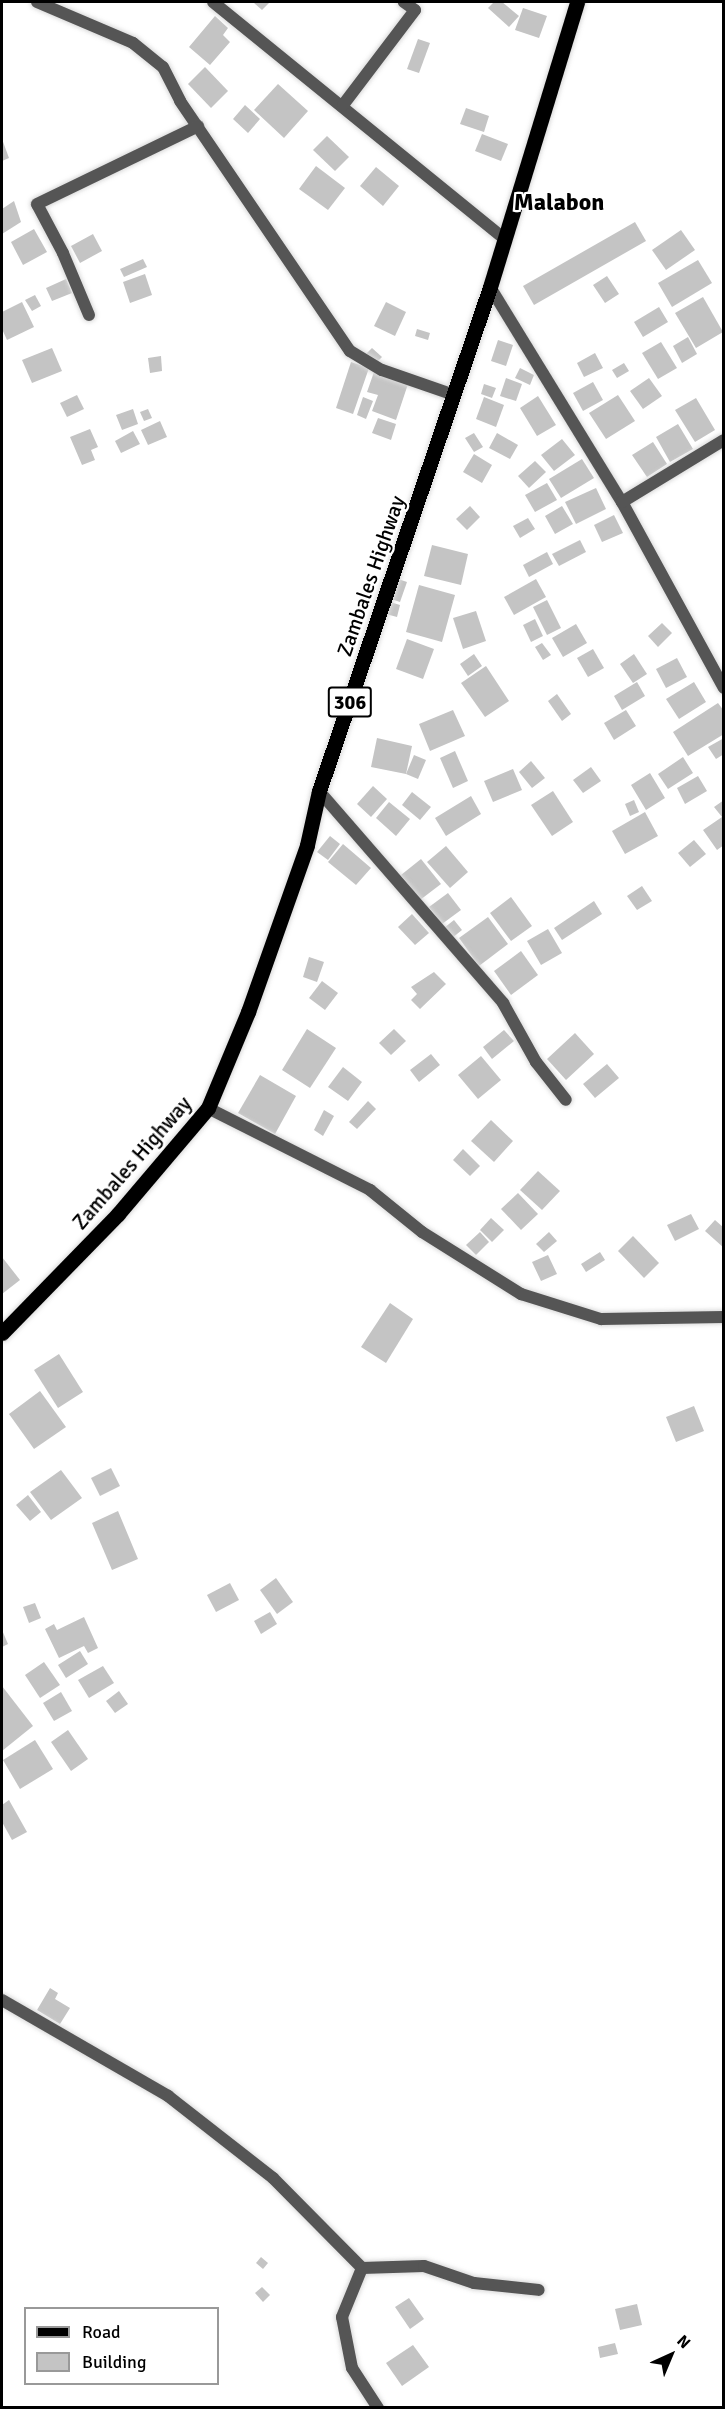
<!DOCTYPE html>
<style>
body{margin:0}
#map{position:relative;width:725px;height:2409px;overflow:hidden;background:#fff;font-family:Signika,sans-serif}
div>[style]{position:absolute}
.building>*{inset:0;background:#c4c4c4}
.roads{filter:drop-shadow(0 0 2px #dbdbdb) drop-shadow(0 0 2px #dbdbdb)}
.minor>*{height:12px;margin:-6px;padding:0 6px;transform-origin:6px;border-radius:6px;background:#555}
.primary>*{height:15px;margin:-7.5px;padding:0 7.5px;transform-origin:7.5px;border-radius:7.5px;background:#000}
span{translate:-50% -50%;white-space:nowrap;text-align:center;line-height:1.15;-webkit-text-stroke:4.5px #fff;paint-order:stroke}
.shield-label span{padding:2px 4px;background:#fff;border:2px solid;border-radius:4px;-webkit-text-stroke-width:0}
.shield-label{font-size:20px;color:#000;font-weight:700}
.street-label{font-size:21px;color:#000}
.quarter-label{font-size:24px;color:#000;font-weight:700}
.frame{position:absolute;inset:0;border:3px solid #000;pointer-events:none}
.legend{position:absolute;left:24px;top:2307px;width:195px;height:78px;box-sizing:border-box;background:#fff;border:2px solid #999;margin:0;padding:8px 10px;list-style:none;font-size:18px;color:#000}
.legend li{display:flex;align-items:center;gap:12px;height:30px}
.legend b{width:30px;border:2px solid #999}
.north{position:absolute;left:641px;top:2325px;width:60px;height:60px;-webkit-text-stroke:4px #fff;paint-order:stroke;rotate:44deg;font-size:16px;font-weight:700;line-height:24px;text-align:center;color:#000}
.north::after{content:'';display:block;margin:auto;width:21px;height:27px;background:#000;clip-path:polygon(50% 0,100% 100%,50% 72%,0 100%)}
</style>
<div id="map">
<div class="building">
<i style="clip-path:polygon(253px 2px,270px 2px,262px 10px)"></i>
<i style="clip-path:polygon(494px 2px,502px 2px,519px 16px,509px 27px,488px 8px)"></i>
<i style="clip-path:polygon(523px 8px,547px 16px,539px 38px,515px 30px)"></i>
<i style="clip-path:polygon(215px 16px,228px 28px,223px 35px,230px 42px,210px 65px,189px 47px)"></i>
<i style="clip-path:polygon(418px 39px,430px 43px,419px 73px,407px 69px)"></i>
<i style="clip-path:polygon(205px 67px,228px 91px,211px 108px,188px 84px)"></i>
<i style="clip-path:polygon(278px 84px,308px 111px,284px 138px,254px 110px)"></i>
<i style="clip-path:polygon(245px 105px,260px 119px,248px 133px,233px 119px)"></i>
<i style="clip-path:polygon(466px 108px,489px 116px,484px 132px,460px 124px)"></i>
<i style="clip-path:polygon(482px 134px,508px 144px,501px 161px,475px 151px)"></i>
<i style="clip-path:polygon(327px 136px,349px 157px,335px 171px,313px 150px)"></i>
<i style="clip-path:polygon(2px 139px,9px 158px,2px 161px)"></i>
<i style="clip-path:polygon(316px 166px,345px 188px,328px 210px,299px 189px)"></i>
<i style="clip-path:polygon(376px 167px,399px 186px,383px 206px,360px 186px)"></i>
<i style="clip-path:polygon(14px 201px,21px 222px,2px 234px,2px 209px)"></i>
<i style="clip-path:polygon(635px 222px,646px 241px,534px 305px,523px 286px)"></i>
<i style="clip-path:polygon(34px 229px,47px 252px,23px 265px,11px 242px)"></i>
<i style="clip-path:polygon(681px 230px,695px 250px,666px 270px,652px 250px)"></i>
<i style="clip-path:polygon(93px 234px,102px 251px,80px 263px,71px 246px)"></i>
<i style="clip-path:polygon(143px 259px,147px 267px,124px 277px,120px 269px)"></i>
<i style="clip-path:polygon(698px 260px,712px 283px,672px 307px,658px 283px)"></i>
<i style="clip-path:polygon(145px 274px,152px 295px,130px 303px,123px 282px)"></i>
<i style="clip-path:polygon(607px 276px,619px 294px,605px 303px,593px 285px)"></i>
<i style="clip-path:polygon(66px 279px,72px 293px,52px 301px,46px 288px)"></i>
<i style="clip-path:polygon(35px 295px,41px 306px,32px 311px,25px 300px)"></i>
<i style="clip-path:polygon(703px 297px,723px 332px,696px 348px,675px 313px)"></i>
<i style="clip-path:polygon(22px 302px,34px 327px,7px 340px,2px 329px,2px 312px)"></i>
<i style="clip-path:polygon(386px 302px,406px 312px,395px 336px,374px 326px)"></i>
<i style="clip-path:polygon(659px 307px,668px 322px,643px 337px,634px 322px)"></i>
<i style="clip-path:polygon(417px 329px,430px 333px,428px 340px,415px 336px)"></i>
<i style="clip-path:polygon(688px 337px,697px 354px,682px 363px,673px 346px)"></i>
<i style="clip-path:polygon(498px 340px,513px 345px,506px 366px,491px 361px)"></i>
<i style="clip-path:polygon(661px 342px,677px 368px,658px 379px,642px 353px)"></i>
<i style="clip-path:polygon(52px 348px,62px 371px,32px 383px,22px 360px)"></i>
<i style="clip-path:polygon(372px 348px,382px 357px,376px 363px,366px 354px)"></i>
<i style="clip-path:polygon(595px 353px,603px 368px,584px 377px,577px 363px)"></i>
<i style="clip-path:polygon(161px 356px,162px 371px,150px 373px,148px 358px)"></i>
<i style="clip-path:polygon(351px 362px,369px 368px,353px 414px,336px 408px)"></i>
<i style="clip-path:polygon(624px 363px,629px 371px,617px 378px,612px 370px)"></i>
<i style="clip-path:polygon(520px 368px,534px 375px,530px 385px,515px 378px)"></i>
<i style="clip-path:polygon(374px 372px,408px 384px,396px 420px,372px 411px,378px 395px,367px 392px)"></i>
<i style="clip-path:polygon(506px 378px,522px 384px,516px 401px,500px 396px)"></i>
<i style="clip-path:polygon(649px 378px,662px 396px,643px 409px,630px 391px)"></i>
<i style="clip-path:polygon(593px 382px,603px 400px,583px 411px,573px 393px)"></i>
<i style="clip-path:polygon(484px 384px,496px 388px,492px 398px,481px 394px)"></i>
<i style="clip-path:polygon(77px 395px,84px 409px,67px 417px,60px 403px)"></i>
<i style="clip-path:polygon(618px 395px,635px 421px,606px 439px,589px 413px)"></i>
<i style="clip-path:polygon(538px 396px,556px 425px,537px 436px,520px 408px)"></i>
<i style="clip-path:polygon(363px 397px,373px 401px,366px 419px,357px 415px)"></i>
<i style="clip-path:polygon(484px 397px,504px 405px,496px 427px,476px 419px)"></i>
<i style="clip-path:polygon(696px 398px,715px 430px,695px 442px,675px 410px)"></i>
<i style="clip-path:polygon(133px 409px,138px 424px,122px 430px,116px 415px)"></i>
<i style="clip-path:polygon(148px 409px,152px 418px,144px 421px,140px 412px)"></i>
<i style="clip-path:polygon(378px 418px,396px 424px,391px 440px,372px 433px)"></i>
<i style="clip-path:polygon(160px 421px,167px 437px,148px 445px,141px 430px)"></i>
<i style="clip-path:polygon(678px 424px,693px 449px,670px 462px,656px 437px)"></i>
<i style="clip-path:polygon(90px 429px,98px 447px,91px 450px,95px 460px,82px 465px,70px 437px)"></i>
<i style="clip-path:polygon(133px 431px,140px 444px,121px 453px,115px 441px)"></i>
<i style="clip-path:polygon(474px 433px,483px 447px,474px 452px,465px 438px)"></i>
<i style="clip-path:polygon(497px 433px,518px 445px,510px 459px,489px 448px)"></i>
<i style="clip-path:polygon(562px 439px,575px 455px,554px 471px,541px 455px)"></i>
<i style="clip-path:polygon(653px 442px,667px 464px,647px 477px,632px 455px)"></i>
<i style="clip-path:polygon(474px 454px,492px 465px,482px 483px,463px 472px)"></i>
<i style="clip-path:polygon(582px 459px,594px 478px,561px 498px,549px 479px)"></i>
<i style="clip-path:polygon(535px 461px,546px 472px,529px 488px,518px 476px)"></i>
<i style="clip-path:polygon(547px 483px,557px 500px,535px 512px,525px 495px)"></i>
<i style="clip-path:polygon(596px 488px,606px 509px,576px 524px,565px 502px)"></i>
<i style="clip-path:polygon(470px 506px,480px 517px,467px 530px,456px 519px)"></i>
<i style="clip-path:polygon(562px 506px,573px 524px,555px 534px,545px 516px)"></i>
<i style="clip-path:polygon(614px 515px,623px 533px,602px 542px,594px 525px)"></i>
<i style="clip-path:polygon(528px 518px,535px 529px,520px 538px,513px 526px)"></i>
<i style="clip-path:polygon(580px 540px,586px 552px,559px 566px,552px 554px)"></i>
<i style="clip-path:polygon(432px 545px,468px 554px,461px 585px,424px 576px)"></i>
<i style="clip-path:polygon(547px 552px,553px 564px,529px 577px,523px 565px)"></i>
<i style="clip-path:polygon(398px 579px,407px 582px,400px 602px,391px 599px)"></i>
<i style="clip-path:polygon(536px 579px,546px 597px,514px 615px,504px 597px)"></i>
<i style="clip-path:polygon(419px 585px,455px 595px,442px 642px,406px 632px)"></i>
<i style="clip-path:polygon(547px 600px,561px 628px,547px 635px,533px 607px)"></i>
<i style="clip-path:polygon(390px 602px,400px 605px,397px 617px,386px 614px)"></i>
<i style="clip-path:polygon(476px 611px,486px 641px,463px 649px,453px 618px)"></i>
<i style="clip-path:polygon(535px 619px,543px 636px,531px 642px,523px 625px)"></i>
<i style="clip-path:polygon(662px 623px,672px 633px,658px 647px,648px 636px)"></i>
<i style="clip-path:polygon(576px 624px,587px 643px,563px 657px,552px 638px)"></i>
<i style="clip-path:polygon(407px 639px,434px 649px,423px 679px,396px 669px)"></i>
<i style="clip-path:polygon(542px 643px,551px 655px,543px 660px,535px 647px)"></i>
<i style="clip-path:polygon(593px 649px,604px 668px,588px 677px,577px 658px)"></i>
<i style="clip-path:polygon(474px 654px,482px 666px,468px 676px,460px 664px)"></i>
<i style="clip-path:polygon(634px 654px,647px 674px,633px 683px,620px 664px)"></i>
<i style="clip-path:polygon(677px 658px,687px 677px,666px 688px,656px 669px)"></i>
<i style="clip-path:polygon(486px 666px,509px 701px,485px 717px,461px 683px)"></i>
<i style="clip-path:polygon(637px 682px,645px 696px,622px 710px,614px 696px)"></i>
<i style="clip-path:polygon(694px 682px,706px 702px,679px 719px,666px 699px)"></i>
<i style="clip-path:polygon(557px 694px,571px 714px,562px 721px,548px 701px)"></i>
<i style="clip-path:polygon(718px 703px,724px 711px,724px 734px,688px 756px,673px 732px)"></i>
<i style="clip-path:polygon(453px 710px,465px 736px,430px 751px,419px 724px)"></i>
<i style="clip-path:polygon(626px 710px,636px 726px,614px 740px,604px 723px)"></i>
<i style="clip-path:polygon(377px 738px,412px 746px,406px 774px,371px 767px)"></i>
<i style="clip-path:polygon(724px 738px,724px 754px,716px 759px,708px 747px)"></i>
<i style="clip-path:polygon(455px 751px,468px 781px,453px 788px,440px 758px)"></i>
<i style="clip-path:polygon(414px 755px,426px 760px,418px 779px,406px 774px)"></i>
<i style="clip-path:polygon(683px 757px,693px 773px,668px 789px,658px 774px)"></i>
<i style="clip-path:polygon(531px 761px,545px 778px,532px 788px,519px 772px)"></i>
<i style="clip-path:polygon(591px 767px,601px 781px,583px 793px,573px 780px)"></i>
<i style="clip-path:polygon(513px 769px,522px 790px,493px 802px,484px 781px)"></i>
<i style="clip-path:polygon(650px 773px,665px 798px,646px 810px,631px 785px)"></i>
<i style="clip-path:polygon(698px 776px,707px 791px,685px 804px,677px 788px)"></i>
<i style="clip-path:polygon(373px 786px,387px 799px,371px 817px,357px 804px)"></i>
<i style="clip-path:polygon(553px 791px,573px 822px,552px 836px,531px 805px)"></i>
<i style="clip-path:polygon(412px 792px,431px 807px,420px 820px,402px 805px)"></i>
<i style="clip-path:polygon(471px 796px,481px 814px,446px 836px,435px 818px)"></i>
<i style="clip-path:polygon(634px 800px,639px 812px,630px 816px,625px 804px)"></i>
<i style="clip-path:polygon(724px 800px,724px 845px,717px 850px,703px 830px,722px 817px,714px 807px)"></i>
<i style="clip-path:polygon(389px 802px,410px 819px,396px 836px,376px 818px)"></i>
<i style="clip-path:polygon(645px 812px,658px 836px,625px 854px,612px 831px)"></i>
<i style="clip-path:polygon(330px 836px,340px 844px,328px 860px,317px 852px)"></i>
<i style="clip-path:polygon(694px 840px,706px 854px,690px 867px,678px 853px)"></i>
<i style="clip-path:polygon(343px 844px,371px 868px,356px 885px,328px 862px)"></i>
<i style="clip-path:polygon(446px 846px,468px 872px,450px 888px,427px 862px)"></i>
<i style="clip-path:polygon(421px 859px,441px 884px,420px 900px,401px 875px)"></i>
<i style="clip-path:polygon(642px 886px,652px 901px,637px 910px,627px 896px)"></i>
<i style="clip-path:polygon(448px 893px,461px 910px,442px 924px,429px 907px)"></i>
<i style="clip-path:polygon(511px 897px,532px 926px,511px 941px,490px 913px)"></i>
<i style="clip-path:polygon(594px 901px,602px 914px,562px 940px,554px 928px)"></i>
<i style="clip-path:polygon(412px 914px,429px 933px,415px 945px,398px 927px)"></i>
<i style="clip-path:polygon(488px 917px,508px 944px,479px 966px,459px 938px)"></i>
<i style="clip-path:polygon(454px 920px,462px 930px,452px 938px,444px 928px)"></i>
<i style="clip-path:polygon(548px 929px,562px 953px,541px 965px,527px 941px)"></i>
<i style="clip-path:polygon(521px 951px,538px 975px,511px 995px,494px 971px)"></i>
<i style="clip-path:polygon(309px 957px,324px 962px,317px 982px,303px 977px)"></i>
<i style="clip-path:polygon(434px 972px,446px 984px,420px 1009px,411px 1000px,417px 994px,411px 987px)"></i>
<i style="clip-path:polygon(322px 981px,338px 993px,325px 1010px,309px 998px)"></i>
<i style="clip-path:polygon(307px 1029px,336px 1048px,310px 1088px,282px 1070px)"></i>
<i style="clip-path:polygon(394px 1029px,406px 1041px,391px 1055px,379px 1043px)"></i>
<i style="clip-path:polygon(504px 1030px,514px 1041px,492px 1059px,483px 1047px)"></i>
<i style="clip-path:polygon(575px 1033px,594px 1054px,566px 1080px,547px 1059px)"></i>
<i style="clip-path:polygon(431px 1054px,440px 1065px,419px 1082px,410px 1070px)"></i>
<i style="clip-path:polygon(481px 1056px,501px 1080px,478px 1099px,458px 1075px)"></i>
<i style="clip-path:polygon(607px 1064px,619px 1078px,595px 1098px,583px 1084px)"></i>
<i style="clip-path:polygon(343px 1067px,362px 1082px,348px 1101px,328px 1087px)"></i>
<i style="clip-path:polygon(260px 1075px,296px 1096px,275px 1134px,238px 1113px)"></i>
<i style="clip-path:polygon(368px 1101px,376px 1109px,357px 1129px,349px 1122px)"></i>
<i style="clip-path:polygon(324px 1110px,334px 1116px,323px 1136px,314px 1130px)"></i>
<i style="clip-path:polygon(491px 1120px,513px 1141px,494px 1162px,471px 1141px)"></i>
<i style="clip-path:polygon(463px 1149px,480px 1166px,470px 1176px,453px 1160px)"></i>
<i style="clip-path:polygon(538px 1171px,560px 1191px,542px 1210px,520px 1190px)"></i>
<i style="clip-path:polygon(518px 1193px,538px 1214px,521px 1230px,501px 1209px)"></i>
<i style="clip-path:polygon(691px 1214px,699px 1229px,675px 1241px,667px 1225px)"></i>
<i style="clip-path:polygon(491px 1218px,504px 1230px,492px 1242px,480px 1230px)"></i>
<i style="clip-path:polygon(715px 1220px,724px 1228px,724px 1248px,705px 1231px)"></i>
<i style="clip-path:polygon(480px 1232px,489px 1242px,476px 1255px,466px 1245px)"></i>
<i style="clip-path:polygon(549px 1232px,557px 1241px,544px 1252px,536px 1244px)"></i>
<i style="clip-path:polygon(633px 1236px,659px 1263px,644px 1278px,618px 1251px)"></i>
<i style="clip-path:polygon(600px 1252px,605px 1260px,586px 1272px,581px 1264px)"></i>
<i style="clip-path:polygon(548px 1255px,557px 1274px,541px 1281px,532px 1262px)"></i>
<i style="clip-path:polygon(2px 1257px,20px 1280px,2px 1294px)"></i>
<i style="clip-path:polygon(390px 1303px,413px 1319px,386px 1363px,361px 1347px)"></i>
<i style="clip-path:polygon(59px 1354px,83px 1392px,58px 1408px,34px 1370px)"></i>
<i style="clip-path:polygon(40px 1391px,66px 1427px,34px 1449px,9px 1414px)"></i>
<i style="clip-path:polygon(694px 1406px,704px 1431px,676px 1442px,666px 1417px)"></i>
<i style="clip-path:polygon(111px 1468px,120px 1486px,100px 1496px,91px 1478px)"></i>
<i style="clip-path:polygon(61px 1470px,82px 1498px,51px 1520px,30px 1492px)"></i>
<i style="clip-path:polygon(28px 1495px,41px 1512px,30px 1521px,16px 1505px)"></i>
<i style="clip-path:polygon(118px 1511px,138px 1559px,112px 1570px,92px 1523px)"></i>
<i style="clip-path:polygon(276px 1578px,293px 1602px,277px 1614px,260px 1590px)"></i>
<i style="clip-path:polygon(230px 1583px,239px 1600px,216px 1612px,207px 1595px)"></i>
<i style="clip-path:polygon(35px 1603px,41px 1618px,29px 1623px,23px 1607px)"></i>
<i style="clip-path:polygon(270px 1612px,277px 1624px,261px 1634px,254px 1621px)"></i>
<i style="clip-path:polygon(84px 1617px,98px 1648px,88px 1653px,84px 1646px,59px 1658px,45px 1629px,54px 1624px,57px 1630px)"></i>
<i style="clip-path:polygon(2px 1630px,8px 1644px,2px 1647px)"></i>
<i style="clip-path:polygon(80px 1651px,88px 1664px,66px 1678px,58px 1665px)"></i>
<i style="clip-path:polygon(44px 1662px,60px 1685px,40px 1698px,25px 1675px)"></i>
<i style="clip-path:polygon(103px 1666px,114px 1683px,89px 1698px,78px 1680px)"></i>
<i style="clip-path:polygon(2px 1686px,33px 1726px,2px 1751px)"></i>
<i style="clip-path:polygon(119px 1691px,128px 1704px,115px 1713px,106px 1701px)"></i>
<i style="clip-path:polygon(61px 1692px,72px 1711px,54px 1721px,43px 1703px)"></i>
<i style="clip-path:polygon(68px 1730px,88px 1759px,71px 1771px,51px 1742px)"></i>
<i style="clip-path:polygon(35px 1740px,53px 1769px,20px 1789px,3px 1760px)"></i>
<i style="clip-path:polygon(9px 1800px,27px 1832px,12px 1840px,2px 1822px,2px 1805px)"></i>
<i style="clip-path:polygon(50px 1988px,58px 1993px,55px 1999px,70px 2008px,60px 2024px,37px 2010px)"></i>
<i style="clip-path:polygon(261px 2257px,268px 2263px,263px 2269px,256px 2263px)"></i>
<i style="clip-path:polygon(262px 2287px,270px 2295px,263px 2302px,255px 2293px)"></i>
<i style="clip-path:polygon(409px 2298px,424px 2319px,410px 2329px,395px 2307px)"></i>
<i style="clip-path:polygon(637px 2304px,642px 2325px,620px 2330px,615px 2309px)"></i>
<i style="clip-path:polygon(615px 2343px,618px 2354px,600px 2358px,598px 2347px)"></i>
<i style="clip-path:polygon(413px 2345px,429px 2367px,402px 2386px,386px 2363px)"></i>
</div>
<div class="roads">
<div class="minor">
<i style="left:37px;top:2px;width:104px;rotate:23.1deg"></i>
<i style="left:133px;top:43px;width:38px;rotate:39deg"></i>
<i style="left:163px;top:67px;width:38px;rotate:63deg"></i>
<i style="left:180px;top:101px;width:302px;rotate:55.8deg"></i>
<i style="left:350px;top:351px;width:37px;rotate:31deg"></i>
<i style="left:382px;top:370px;width:76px;rotate:19.1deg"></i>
<i style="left:213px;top:2px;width:376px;rotate:39.1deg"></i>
<i style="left:343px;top:105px;width:119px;rotate:-52.8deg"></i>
<i style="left:415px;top:10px;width:14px;rotate:-144deg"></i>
<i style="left:490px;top:287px;width:252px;rotate:58.5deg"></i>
<i style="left:622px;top:502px;width:212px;rotate:61.3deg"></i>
<i style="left:89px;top:315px;width:67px;rotate:-112.8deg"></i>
<i style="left:63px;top:253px;width:55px;rotate:-118deg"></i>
<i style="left:37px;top:204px;width:179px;rotate:-25.8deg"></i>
<i style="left:622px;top:502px;width:119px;rotate:-31.3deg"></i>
<i style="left:319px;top:791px;width:281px;rotate:49deg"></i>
<i style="left:503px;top:1003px;width:68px;rotate:60.8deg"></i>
<i style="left:536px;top:1062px;width:48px;rotate:51.7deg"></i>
<i style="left:208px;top:1108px;width:182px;rotate:26.8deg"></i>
<i style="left:370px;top:1190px;width:67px;rotate:38.9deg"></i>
<i style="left:422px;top:1232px;width:117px;rotate:32.1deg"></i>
<i style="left:521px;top:1294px;width:84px;rotate:17.4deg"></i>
<i style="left:601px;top:1319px;width:123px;rotate:-0.9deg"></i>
<i style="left:2px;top:2000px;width:192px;rotate:30deg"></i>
<i style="left:168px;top:2096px;width:133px;rotate:38deg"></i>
<i style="left:273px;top:2178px;width:127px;rotate:45.3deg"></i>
<i style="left:362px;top:2268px;width:53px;rotate:112.2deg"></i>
<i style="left:342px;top:2317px;width:52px;rotate:78.9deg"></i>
<i style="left:352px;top:2368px;width:48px;rotate:57deg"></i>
<i style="left:362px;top:2268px;width:62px;rotate:-1.8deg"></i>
<i style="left:424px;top:2266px;width:53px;rotate:18.8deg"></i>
<i style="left:474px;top:2283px;width:65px;rotate:6.1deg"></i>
</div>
<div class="primary">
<i style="left:2px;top:1333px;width:166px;rotate:-45.7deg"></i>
<i style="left:118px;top:1214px;width:139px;rotate:-49.7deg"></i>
<i style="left:208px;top:1108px;width:104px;rotate:-67.4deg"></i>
<i style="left:248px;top:1012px;width:177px;rotate:-70.5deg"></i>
<i style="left:307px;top:845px;width:55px;rotate:-77.5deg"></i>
<i style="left:319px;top:791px;width:532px;rotate:-71.26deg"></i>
<i style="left:490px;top:287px;width:298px;rotate:-73deg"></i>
</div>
</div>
<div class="shield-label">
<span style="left:350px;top:702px">306</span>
</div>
<div class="street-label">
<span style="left:371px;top:576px;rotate:-71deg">Zambales Highway</span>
<span style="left:132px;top:1163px;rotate:-49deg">Zambales Highway</span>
</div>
<div class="quarter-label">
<span style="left:559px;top:203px">Malabon</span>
</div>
<div class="frame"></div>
<ul class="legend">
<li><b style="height:8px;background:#000"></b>Road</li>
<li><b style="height:16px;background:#c4c4c4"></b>Building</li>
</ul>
<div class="north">N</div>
</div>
